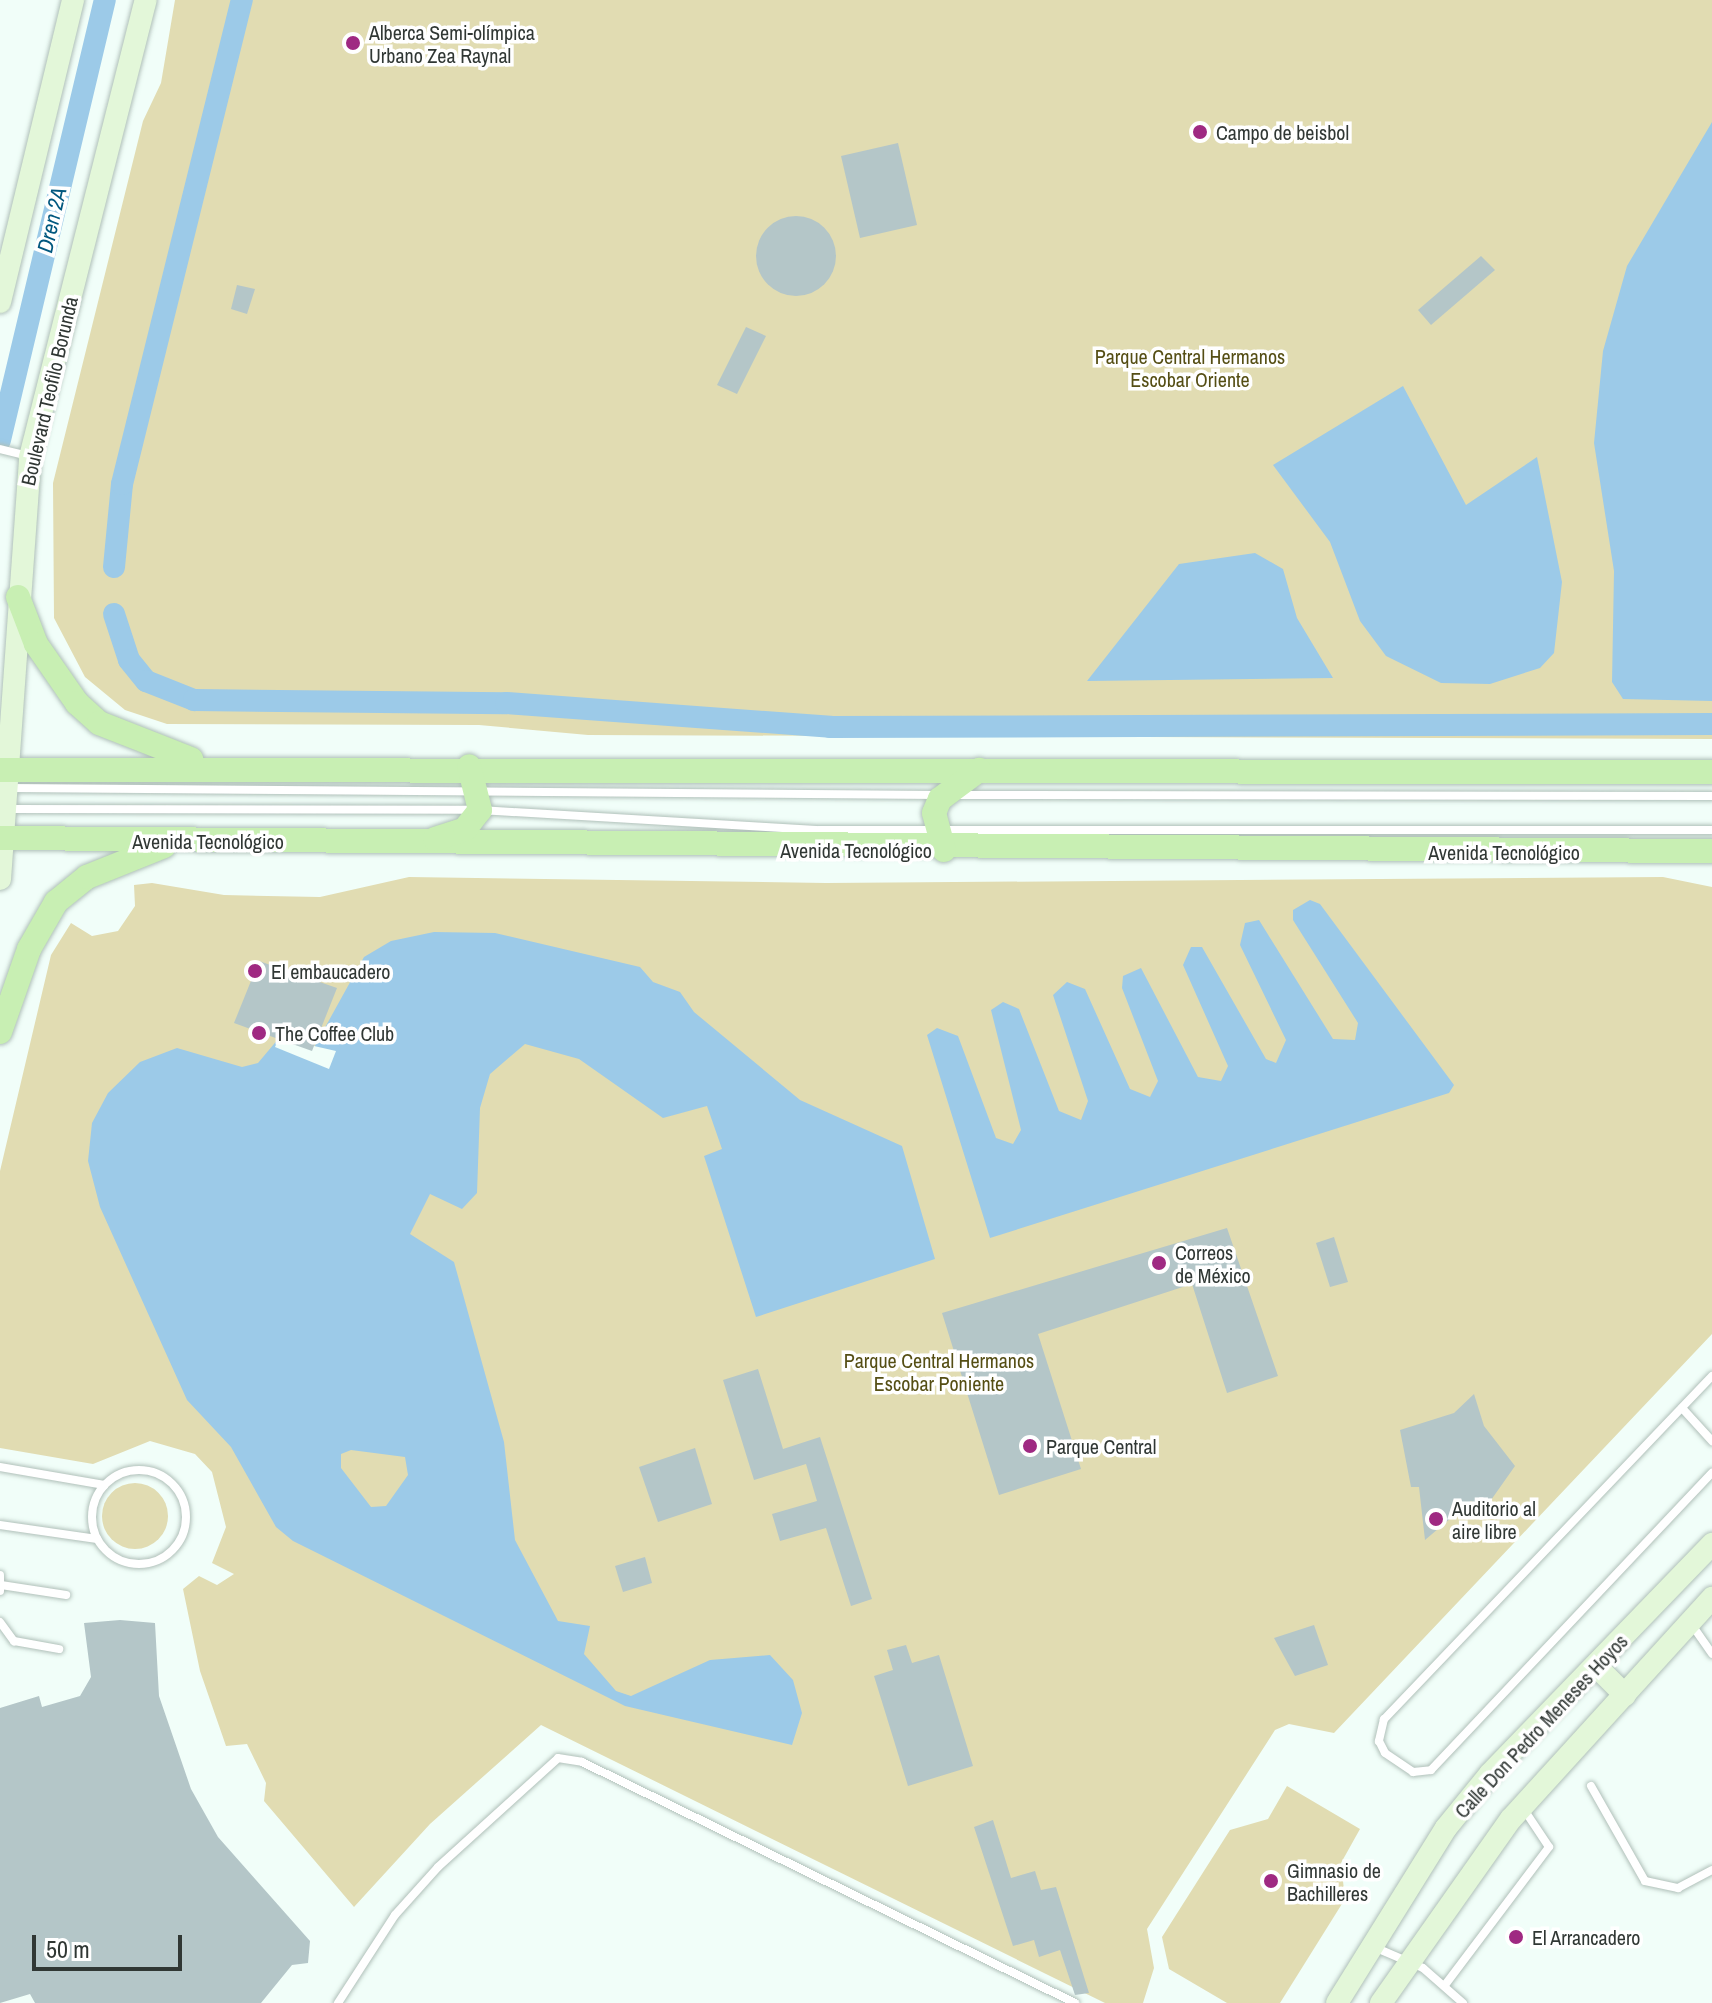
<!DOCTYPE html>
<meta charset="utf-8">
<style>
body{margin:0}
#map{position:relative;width:1712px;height:2003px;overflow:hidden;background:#f1fef9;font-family:"Archivo Narrow",sans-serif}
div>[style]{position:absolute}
.green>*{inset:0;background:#e1dcb2}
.round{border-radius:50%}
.water>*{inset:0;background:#9ccae8}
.pier>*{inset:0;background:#f1fef9}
.canal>*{height:22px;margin:-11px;padding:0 11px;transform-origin:11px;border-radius:11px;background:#9ccae8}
.building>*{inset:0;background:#b4c6c8}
.roads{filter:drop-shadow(0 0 2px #b0c0b9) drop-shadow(0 0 2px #b0c0b9)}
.lane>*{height:8px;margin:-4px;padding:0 4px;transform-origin:4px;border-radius:4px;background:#fff}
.lane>.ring{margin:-4px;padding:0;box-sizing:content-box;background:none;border:8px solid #fff;border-radius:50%}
.secondary>*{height:22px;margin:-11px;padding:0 11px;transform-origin:11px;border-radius:11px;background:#e3f7d9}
.primary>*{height:24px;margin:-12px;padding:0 12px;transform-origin:12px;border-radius:12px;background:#c8efb3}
.dots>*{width:22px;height:22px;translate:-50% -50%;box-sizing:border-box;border:4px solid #fff;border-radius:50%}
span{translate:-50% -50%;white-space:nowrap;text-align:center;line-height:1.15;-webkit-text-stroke:7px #fff;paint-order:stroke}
.poi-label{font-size:20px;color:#303734}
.left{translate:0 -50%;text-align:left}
.park-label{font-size:20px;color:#554e14}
.street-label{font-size:20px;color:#303734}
.water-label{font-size:22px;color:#02587f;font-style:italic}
.scale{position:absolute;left:32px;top:1935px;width:150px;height:36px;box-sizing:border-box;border:4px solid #303734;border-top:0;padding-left:10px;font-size:24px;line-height:28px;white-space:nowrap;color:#303734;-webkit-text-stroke:6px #fff;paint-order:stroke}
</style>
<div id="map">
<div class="green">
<i style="clip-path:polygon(175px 0,1712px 0,1712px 739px,588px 735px,479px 725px,167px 724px,125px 710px,85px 677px,54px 618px,53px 483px,143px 121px,161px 83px)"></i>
<i style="clip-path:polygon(409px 877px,826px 883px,1663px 877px,1712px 887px,1712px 1334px,1334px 1733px,1289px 1724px,1275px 1730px,1147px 1929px,1154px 1968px,1143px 2003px,1105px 2003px,541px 1725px,430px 1824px,354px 1907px,264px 1801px,266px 1783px,247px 1744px,226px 1746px,200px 1671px,183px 1589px,199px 1576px,217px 1585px,234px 1574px,212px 1563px,226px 1527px,212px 1472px,195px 1454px,150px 1441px,93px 1464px,0 1448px,0 1171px,51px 955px,71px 923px,92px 936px,118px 931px,135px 906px,134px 885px,152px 883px,224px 895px,320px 897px)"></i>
<i class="round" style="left:102px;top:1483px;width:66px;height:66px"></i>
<i style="clip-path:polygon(1287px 1786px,1360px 1829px,1341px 1863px,1345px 1899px,1280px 2003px,1227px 2003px,1169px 1969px,1162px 1937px,1230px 1830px,1268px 1819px)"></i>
</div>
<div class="water">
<i style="clip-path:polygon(1712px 122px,1712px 701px,1623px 699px,1612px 682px,1614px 571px,1594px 443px,1603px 351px,1627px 266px)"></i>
<i style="clip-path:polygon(1403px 386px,1466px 505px,1537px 457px,1562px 582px,1554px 653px,1540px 668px,1490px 684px,1441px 683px,1386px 656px,1360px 621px,1330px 542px,1273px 465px)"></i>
<i style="clip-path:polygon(1255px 553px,1283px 569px,1297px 618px,1333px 678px,1087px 681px,1179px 564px)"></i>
<i style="clip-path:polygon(1310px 900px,1320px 904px,1454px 1085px,1449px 1093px,990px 1238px,927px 1035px,937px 1028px,958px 1036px,996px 1138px,1013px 1144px,1021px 1130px,991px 1010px,1003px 1002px,1019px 1009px,1059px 1111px,1081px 1120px,1088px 1101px,1053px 995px,1067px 982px,1085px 989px,1130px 1089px,1150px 1097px,1158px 1081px,1122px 988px,1123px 976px,1141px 968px,1198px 1077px,1221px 1081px,1228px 1066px,1183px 965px,1191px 947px,1202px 947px,1266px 1059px,1276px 1063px,1286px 1040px,1240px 945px,1245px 923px,1259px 920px,1333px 1039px,1355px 1040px,1358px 1023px,1293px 920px,1293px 910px)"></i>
<i style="clip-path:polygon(evenodd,434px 932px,495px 933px,640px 967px,653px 982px,680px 992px,694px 1012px,800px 1100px,902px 1146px,935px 1259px,756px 1317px,704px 1156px,722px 1149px,707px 1106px,663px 1118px,579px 1059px,525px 1044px,490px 1074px,480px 1108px,477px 1193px,462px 1209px,430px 1194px,410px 1234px,454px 1262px,504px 1442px,515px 1540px,558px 1621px,590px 1626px,584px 1654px,616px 1691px,631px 1696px,710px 1660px,770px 1655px,793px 1680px,802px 1713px,792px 1745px,625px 1706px,293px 1541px,276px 1527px,231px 1447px,187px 1400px,100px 1207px,88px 1161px,92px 1123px,108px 1093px,140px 1062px,177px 1048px,242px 1067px,258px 1063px,279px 1038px,312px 1051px,364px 957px,391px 941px,434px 932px,351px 1450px,405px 1457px,408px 1475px,386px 1506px,371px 1507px,341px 1468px,341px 1454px,351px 1450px)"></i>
</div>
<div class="pier">
<i style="clip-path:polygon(279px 1038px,336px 1051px,329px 1069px,275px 1047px)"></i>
</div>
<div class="canal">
<i style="left:0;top:440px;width:452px;rotate:-76.6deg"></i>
<i style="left:114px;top:567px;width:83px;rotate:-84.5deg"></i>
<i style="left:122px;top:484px;width:499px;rotate:-76.1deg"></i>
<i style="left:114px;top:614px;width:48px;rotate:71.9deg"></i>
<i style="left:129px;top:660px;width:27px;rotate:51deg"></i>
<i style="left:146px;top:681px;width:52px;rotate:21.6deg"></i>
<i style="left:194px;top:700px;width:312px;rotate:0.6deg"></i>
<i style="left:506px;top:703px;width:325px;rotate:4.2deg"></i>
<i style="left:830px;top:727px;width:882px;rotate:-0.19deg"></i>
</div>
<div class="building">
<i style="clip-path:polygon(898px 143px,917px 225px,860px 238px,841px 156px)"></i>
<i class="round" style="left:756px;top:216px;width:80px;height:80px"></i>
<i style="clip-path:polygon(1481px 256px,1495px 270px,1431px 325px,1418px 310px)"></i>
<i style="clip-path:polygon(237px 285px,255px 289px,247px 314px,231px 309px)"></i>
<i style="clip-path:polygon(746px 327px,766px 336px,737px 394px,717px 385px)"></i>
<i style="clip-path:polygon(259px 961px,337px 988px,312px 1051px,234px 1023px)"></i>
<i style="clip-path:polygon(1227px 1228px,1278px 1376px,1227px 1393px,1192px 1284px,1038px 1334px,1081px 1469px,999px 1495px,942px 1313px)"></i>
<i style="clip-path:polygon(1334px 1237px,1348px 1282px,1330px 1287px,1316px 1243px)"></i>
<i style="clip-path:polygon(758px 1369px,783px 1449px,820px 1437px,872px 1599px,851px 1606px,826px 1528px,780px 1541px,772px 1514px,817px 1501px,806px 1464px,754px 1480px,723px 1380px)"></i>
<i style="clip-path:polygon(1474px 1394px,1484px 1426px,1515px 1466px,1484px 1510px,1471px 1501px,1425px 1540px,1419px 1487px,1411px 1487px,1400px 1430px,1454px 1413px)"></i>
<i style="clip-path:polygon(695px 1448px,712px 1504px,658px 1522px,639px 1467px)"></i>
<i style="clip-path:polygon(645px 1557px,652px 1583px,623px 1592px,615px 1566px)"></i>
<i style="clip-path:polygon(120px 1620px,155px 1623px,159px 1696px,191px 1789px,218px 1837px,310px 1941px,308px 1963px,292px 1965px,261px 2003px,35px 2003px,30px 1994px,0 2003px,0 1708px,39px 1696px,42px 1707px,80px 1696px,91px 1677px,84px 1623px)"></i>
<i style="clip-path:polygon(1314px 1625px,1328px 1665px,1295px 1676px,1274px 1638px)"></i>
<i style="clip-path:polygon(906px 1645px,912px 1663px,939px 1655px,973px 1766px,908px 1786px,874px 1676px,893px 1670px,887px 1650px)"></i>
<i style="clip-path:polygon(993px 1820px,1011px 1878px,1035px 1871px,1041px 1890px,1056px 1887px,1089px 1993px,1075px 1995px,1060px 1950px,1039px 1957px,1034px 1940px,1013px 1946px,974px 1827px)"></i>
</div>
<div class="roads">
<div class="lane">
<i style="left:0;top:449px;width:30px;rotate:14deg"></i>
<i style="left:9px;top:788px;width:930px;rotate:0.43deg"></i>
<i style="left:957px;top:795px;width:755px;rotate:0.08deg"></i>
<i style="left:9px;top:809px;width:471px;rotate:0.1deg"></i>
<i style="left:480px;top:810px;width:341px;rotate:3.4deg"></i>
<i style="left:820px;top:830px;width:892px"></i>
<i style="left:1712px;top:1376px;width:475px;rotate:133.7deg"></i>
<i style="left:1384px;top:1719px;width:23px;rotate:103deg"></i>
<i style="left:1379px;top:1741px;width:13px;rotate:63deg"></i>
<i style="left:1385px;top:1753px;width:34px;rotate:34deg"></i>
<i style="left:1413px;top:1772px;width:18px;rotate:-6deg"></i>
<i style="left:1431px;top:1770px;width:409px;rotate:-46.6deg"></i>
<i style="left:1682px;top:1408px;width:45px;rotate:47.7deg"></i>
<i style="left:0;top:1467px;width:106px;rotate:9.8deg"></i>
<i class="ring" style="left:92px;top:1470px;width:86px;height:86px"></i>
<i style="left:0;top:1525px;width:98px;rotate:8.2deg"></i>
<i style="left:0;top:1575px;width:16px;rotate:90deg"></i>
<i style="left:1px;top:1585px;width:66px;rotate:8.7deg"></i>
<i style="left:0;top:1622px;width:24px;rotate:54deg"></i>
<i style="left:14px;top:1641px;width:46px;rotate:10.1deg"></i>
<i style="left:1692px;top:1625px;width:35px;rotate:55deg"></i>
<i style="left:1591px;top:1786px;width:109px;rotate:60.4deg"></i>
<i style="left:1645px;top:1881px;width:34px;rotate:12deg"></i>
<i style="left:1678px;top:1888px;width:38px;rotate:-28deg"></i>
<i style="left:1374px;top:1947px;width:53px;rotate:23.2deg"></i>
<i style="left:1423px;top:1968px;width:53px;rotate:41.2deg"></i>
<i style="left:1445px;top:1985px;width:173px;rotate:-53deg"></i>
<i style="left:1549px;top:1847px;width:47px;rotate:-123.7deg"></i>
<i style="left:338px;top:2003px;width:105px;rotate:-57.1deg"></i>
<i style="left:395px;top:1915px;width:64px;rotate:-48.1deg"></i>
<i style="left:438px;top:1867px;width:162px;rotate:-42.2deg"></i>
<i style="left:558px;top:1758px;width:24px;rotate:9deg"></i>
<i style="left:582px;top:1762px;width:549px;rotate:26.05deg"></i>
</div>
<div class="secondary">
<i style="left:0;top:302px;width:311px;rotate:-76.4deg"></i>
<i style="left:0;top:879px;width:423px;rotate:-85.9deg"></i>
<i style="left:30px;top:457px;width:471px;rotate:-75.8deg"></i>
<i style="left:1596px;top:1666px;width:41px;rotate:45deg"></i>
<i style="left:1337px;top:2003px;width:206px;rotate:-58.1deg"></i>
<i style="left:1446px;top:1828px;width:70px;rotate:-50.8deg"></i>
<i style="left:1490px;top:1774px;width:320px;rotate:-46deg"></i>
<i style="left:1381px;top:2003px;width:225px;rotate:-54.8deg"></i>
<i style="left:1511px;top:1819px;width:299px;rotate:-47.7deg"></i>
</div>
<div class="primary">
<i style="left:18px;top:597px;width:50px;rotate:69deg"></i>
<i style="left:36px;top:644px;width:72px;rotate:55.2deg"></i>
<i style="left:77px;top:703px;width:30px;rotate:42deg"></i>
<i style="left:99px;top:723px;width:99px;rotate:21.4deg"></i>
<i style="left:0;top:770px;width:1712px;rotate:0.07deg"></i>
<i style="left:0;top:838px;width:1712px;rotate:0.44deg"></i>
<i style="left:435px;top:839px;width:32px;rotate:-18deg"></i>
<i style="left:465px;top:829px;width:24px;rotate:-52deg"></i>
<i style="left:480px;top:810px;width:45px;rotate:-104deg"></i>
<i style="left:944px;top:850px;width:38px;rotate:-105deg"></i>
<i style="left:934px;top:813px;width:15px;rotate:-67deg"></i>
<i style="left:940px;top:799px;width:49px;rotate:-36.6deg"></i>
<i style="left:0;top:1032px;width:88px;rotate:-70.7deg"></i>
<i style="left:29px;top:949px;width:54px;rotate:-60.1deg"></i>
<i style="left:56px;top:902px;width:40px;rotate:-39deg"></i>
<i style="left:87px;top:877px;width:83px;rotate:-21.9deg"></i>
</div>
</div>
<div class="dots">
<i style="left:353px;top:43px;background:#9f2982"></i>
<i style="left:1200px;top:132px;background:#9f2982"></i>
<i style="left:255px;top:971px;background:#9f2982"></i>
<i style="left:259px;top:1033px;background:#9f2982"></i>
<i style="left:1159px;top:1263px;background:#9f2982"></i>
<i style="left:1030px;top:1446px;background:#9f2982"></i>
<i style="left:1436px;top:1519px;background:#9f2982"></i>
<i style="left:1271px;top:1881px;background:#9f2982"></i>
<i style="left:1516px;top:1937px;background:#9f2982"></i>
</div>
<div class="poi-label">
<span class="left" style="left:369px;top:44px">Alberca Semi-olímpica<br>Urbano Zea Raynal</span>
<span class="left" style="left:1216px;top:132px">Campo de beisbol</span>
<span class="left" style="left:271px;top:971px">El embaucadero</span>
<span class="left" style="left:275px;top:1033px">The Coffee Club</span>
<span class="left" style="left:1175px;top:1264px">Correos<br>de México</span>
<span class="left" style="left:1046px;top:1446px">Parque Central</span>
<span class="left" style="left:1452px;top:1520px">Auditorio al<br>aire libre</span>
<span class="left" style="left:1287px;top:1882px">Gimnasio de<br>Bachilleres</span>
<span class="left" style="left:1532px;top:1937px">El Arrancadero</span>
</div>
<div class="park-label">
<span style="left:1190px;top:368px">Parque Central Hermanos<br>Escobar Oriente</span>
<span style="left:939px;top:1372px">Parque Central Hermanos<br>Escobar Poniente</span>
</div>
<div class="street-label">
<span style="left:49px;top:391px;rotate:-77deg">Boulevard Teofilo Borunda</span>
<span style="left:208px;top:841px">Avenida Tecnológico</span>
<span style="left:856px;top:850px">Avenida Tecnológico</span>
<span style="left:1504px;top:852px">Avenida Tecnológico</span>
<span style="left:1541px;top:1726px;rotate:-47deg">Calle Don Pedro Meneses Hoyos</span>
</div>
<div class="water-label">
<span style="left:52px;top:220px;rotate:-77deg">Dren 2A</span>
</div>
<div class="scale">50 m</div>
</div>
